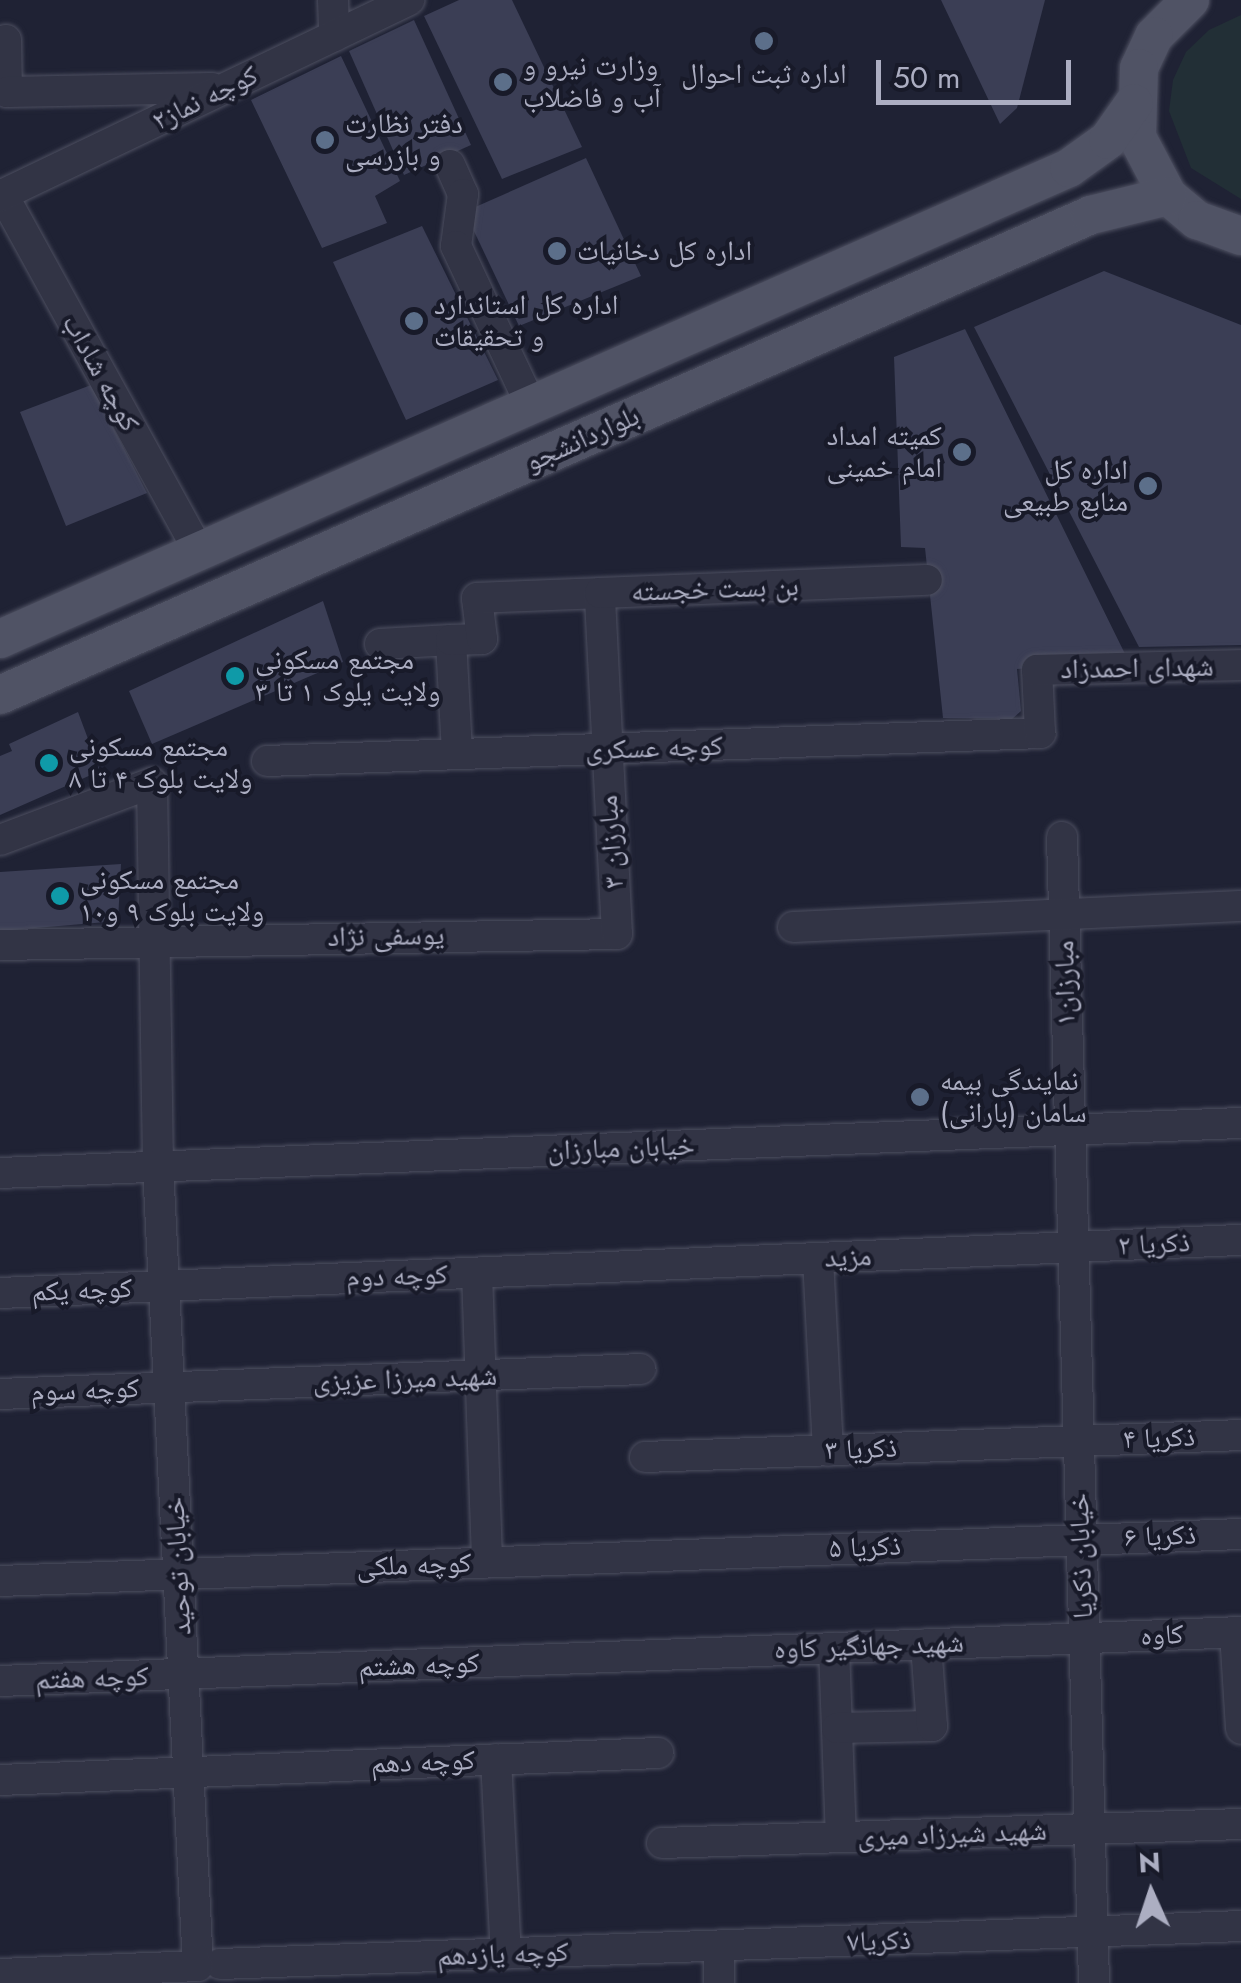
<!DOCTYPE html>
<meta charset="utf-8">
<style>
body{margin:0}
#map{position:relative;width:1241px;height:1983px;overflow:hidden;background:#1f2234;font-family:Jost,"Noto Naskh Arabic",sans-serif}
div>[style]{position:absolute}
.green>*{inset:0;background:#222f36}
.building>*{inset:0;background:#3b3e55}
.roads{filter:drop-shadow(0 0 2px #4d4f60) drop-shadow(0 0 2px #4d4f60)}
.minor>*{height:30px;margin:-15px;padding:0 15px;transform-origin:15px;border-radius:15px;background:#323445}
.major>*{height:38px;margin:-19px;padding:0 19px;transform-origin:19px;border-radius:19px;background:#505365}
.dots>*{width:28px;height:28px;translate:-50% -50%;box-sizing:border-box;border:5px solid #181a29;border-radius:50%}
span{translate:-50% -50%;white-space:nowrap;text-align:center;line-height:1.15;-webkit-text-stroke:8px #181a29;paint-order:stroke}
.poi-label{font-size:28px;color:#acaec2}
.left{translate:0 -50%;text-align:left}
.right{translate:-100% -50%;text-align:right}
.street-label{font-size:28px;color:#acaec2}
.north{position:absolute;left:1101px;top:1843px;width:100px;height:100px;-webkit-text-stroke:8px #181a29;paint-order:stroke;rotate:357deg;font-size:28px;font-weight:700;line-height:40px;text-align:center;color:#acaec2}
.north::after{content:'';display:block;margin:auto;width:35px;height:45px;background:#acaec2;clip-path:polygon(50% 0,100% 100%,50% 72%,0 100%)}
.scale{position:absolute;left:876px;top:60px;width:195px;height:45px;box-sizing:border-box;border:5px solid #acaec2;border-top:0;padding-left:12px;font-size:30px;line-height:35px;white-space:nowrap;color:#acaec2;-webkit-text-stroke:8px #181a29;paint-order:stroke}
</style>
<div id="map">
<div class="green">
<i style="clip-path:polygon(1241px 15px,1241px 199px,1191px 168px,1169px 111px,1173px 80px,1186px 52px,1209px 30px)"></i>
</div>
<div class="building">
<i style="clip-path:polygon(459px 0,512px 0,582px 147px,502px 179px,424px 16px)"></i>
<i style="clip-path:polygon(941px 0,1045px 0,1017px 108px,1000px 124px)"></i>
<i style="clip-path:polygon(414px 20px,471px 145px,404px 175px,349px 51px)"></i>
<i style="clip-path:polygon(341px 56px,400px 181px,375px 196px,387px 223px,322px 248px,251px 100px)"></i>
<i style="clip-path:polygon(586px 158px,641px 276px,519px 326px,472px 227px,473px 208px)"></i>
<i style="clip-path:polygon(422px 226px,498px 380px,406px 420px,333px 262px)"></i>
<i style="clip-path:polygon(1104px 271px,1241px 325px,1241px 645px,1139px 647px,974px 327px)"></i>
<i style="clip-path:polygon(965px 329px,1128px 660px,1017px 669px,1021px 711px,1012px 719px,943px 718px,925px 548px,901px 547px,894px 357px)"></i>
<i style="clip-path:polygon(91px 385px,147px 493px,66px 526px,20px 412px)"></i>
<i style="clip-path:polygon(323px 601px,343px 662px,152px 744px,129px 691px)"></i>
<i style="clip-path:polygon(78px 712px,100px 771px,0 815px,0 756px,12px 751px,9px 744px)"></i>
<i style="clip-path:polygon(121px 864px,118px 921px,0 931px,0 872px)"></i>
</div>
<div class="roads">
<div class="minor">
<i style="left:333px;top:0;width:36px;rotate:88deg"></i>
<i style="left:6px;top:40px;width:52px;rotate:88.9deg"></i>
<i style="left:7px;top:92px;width:205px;rotate:-1.1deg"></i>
<i style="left:450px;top:165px;width:32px;rotate:66deg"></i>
<i style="left:463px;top:194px;width:52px;rotate:97.7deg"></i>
<i style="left:456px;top:246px;width:174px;rotate:64.8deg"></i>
<i style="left:3px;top:195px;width:406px;rotate:61.2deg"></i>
<i style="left:0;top:196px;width:454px;rotate:-25.6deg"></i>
<i style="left:380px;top:644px;width:71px;rotate:-3.2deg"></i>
<i style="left:457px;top:752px;width:112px;rotate:-93.1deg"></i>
<i style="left:451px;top:640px;width:31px;rotate:-2deg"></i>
<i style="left:482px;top:639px;width:41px;rotate:-97deg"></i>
<i style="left:477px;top:598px;width:123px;rotate:-2.3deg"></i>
<i style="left:267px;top:761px;width:774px;rotate:-2.07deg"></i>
<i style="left:1040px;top:733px;width:63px;rotate:-92.7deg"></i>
<i style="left:1037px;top:670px;width:204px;rotate:-1.4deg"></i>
<i style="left:1062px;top:837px;width:1146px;rotate:88.4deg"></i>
<i style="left:0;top:840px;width:162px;rotate:-20.6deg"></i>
<i style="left:152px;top:783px;width:383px;rotate:89.1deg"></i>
<i style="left:158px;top:1166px;width:801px;rotate:87.14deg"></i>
<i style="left:793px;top:927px;width:448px;rotate:-2.7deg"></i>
<i style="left:0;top:945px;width:617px;rotate:-1.02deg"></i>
<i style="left:617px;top:934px;width:341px;rotate:-92.9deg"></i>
<i style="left:600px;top:593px;width:327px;rotate:-2.3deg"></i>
<i style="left:0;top:1173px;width:1242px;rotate:-2.31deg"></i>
<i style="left:818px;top:1259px;width:192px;rotate:87deg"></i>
<i style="left:477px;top:1273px;width:289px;rotate:88deg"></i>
<i style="left:0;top:1293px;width:1242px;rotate:-2.45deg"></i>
<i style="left:0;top:1394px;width:641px;rotate:-2.23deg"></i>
<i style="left:645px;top:1457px;width:596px;rotate:-2.11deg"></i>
<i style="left:0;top:1581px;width:1242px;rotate:-2.17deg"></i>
<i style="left:1235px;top:1633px;width:96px;rotate:86.4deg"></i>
<i style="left:834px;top:1648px;width:189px;rotate:87.9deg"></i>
<i style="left:0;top:1681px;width:1242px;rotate:-2.26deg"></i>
<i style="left:837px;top:1728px;width:95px;rotate:-1.2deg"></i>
<i style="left:932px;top:1726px;width:82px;rotate:-94.2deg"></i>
<i style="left:496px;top:1759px;width:195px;rotate:87.1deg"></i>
<i style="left:0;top:1780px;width:659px;rotate:-2.35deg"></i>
<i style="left:662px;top:1843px;width:579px;rotate:-1.88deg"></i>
<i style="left:719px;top:1946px;width:37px;rotate:90deg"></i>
<i style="left:220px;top:1964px;width:1022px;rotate:-2.13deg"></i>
<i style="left:0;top:1974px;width:198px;rotate:-2.3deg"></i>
</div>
<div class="major">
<i style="left:1190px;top:0;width:51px;rotate:135deg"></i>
<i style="left:1154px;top:36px;width:35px;rotate:115deg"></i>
<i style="left:1139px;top:68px;width:69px;rotate:91.7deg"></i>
<i style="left:1137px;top:137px;width:67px;rotate:62.3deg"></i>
<i style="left:1168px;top:196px;width:38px;rotate:40deg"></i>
<i style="left:1197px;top:220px;width:47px;rotate:20deg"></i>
<i style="left:0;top:639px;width:1168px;rotate:-23.78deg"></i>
<i style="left:1069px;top:168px;width:48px;rotate:-35.7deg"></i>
<i style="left:1108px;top:140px;width:45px;rotate:-54.9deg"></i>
<i style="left:0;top:695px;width:1192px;rotate:-23.75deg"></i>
<i style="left:1091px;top:215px;width:79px;rotate:-13.9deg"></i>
</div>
</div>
<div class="dots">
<i style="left:764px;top:41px;background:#5c6f8a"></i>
<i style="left:503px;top:82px;background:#5c6f8a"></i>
<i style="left:325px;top:140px;background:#5c6f8a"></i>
<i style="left:557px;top:251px;background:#5c6f8a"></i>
<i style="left:414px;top:321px;background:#5c6f8a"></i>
<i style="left:962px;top:452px;background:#5c6f8a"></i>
<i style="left:1148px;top:486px;background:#5c6f8a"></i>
<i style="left:235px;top:676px;background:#0f9aa8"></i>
<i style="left:49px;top:763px;background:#0f9aa8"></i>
<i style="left:60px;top:896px;background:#0f9aa8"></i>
<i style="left:920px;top:1097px;background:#5c6f8a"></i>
</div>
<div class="poi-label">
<span class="left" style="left:523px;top:82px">وزارت نیرو و<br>آب و فاضلاب</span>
<span style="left:764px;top:74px">اداره ثبت احوال</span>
<span class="left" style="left:345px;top:140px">دفتر نظارت<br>و بازرسی</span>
<span class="left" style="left:577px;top:251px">اداره کل دخانیات</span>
<span class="left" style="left:434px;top:321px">اداره کل استاندارد<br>و تحقیقات</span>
<span class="right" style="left:942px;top:452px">کمیته امداد<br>امام خمینی</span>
<span class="right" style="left:1128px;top:486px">اداره کل<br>منابع طبیعی</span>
<span class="left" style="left:255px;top:676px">مجتمع مسکونی<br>ولایت یلوک ۱ تا ۳</span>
<span class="left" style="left:69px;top:763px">مجتمع مسکونی<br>ولایت بلوک ۴ تا ۸</span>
<span class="left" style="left:80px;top:896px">مجتمع مسکونی<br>ولایت بلوک ۹ و۱۰</span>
<span class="left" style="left:940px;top:1097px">نمایندگی بیمه<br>سامان (بارانی)</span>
</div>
<div class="street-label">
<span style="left:205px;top:98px;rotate:-26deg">کوچه نماز۲</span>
<span style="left:101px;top:373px;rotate:61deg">کوچه شاداب</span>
<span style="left:582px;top:439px;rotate:-24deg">بلواردانشجو</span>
<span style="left:715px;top:589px;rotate:-2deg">بن بست خجسته</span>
<span style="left:1137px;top:668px;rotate:-1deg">شهدای احمدزاد</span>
<span style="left:654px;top:748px;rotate:-2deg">کوچه عسکری</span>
<span style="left:611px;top:842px;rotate:-94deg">مبارزان ۳</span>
<span style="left:386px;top:936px;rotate:-1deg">یوسفی نژاد</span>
<span style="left:1065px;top:983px;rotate:-91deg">مبارزان۱</span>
<span style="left:621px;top:1148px;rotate:-2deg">خیابان مبارزان</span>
<span style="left:1154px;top:1244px;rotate:-3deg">ذکریا ۲</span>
<span style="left:848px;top:1257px;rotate:-2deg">مزید</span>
<span style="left:397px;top:1276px;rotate:-2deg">کوچه دوم</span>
<span style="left:82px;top:1290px;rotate:-2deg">کوچه یکم</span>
<span style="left:405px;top:1379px;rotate:-2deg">شهید میرزا عزیزی</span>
<span style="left:85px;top:1390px;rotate:-2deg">کوچه سوم</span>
<span style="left:1159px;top:1438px;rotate:-2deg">ذکریا ۴</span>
<span style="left:861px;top:1449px;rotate:-2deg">ذکریا ۳</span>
<span style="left:1160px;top:1536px;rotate:-2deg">ذکریا ۶</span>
<span style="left:865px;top:1547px;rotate:-2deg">ذکریا ۵</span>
<span style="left:1081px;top:1556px;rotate:-92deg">خیابان ذکریا</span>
<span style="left:414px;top:1565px;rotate:-2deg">کوچه ملکی</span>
<span style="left:178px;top:1566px;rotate:-93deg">خیابان توحید</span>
<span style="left:1162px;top:1635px;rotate:-2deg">کاوه</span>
<span style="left:869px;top:1646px;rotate:-2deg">شهید جهانگیر کاوه</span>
<span style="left:419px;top:1665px;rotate:-2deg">کوچه هشتم</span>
<span style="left:92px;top:1678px;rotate:-2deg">کوچه هفتم</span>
<span style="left:423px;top:1762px;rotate:-2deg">کوچه دهم</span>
<span style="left:952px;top:1834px;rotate:-2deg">شهید شیرزاد میری</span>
<span style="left:879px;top:1941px;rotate:-2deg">ذکریا۷</span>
<span style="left:503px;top:1954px;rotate:-2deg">کوچه یازدهم</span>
</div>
<div class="north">N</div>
<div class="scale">50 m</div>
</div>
